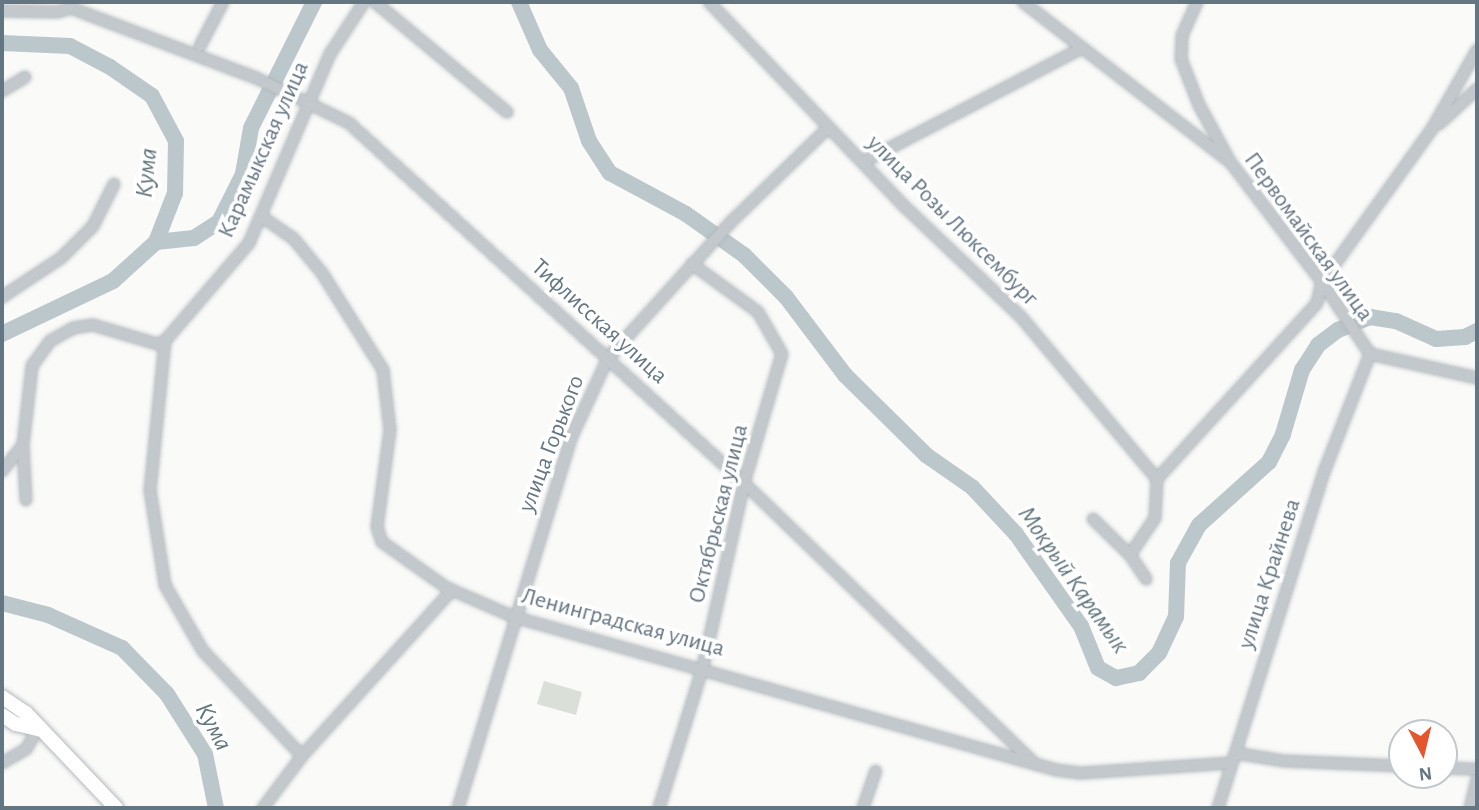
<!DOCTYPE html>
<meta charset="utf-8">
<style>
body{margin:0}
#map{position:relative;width:1479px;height:810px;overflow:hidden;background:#fafaf8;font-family:"Alegreya Sans",sans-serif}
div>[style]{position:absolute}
.green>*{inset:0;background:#dadfd7}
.river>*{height:16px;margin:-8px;padding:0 8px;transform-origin:8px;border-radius:8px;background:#bbc7cb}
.roads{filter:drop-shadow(0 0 2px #b3babf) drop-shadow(0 0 2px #b3babf)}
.street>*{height:10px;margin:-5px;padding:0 5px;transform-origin:5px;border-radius:5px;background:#c3c8cc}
.secondary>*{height:14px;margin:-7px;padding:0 7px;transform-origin:7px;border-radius:7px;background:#fff}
span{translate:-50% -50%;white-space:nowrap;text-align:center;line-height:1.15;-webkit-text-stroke:7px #fff;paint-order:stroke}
.street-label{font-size:24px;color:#657683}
.water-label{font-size:26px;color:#60757c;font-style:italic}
.frame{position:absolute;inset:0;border:4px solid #657683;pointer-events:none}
.north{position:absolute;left:1388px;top:719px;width:70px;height:70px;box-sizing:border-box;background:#fff;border:2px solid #c1c8cd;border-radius:50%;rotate:173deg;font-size:19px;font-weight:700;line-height:28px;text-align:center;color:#657683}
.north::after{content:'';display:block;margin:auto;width:24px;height:32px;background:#e4572e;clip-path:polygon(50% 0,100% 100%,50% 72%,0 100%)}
</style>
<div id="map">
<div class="green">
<i style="clip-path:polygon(544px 681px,582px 692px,576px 715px,537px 704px)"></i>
</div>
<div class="river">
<i style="left:519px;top:2px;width:52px;rotate:66.4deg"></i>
<i style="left:540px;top:50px;width:49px;rotate:50.8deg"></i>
<i style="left:571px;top:88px;width:56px;rotate:71.2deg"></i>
<i style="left:589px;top:141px;width:38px;rotate:57deg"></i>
<i style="left:610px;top:173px;width:86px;rotate:28.3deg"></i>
<i style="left:686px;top:214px;width:71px;rotate:35.3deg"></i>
<i style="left:744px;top:255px;width:59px;rotate:45deg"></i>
<i style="left:786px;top:297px;width:98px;rotate:52.9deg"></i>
<i style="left:845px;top:375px;width:114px;rotate:44.6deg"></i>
<i style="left:926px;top:455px;width:56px;rotate:34.8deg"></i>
<i style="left:972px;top:487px;width:64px;rotate:46.9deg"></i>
<i style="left:1016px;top:534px;width:113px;rotate:54.8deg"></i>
<i style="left:1081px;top:626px;width:45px;rotate:68deg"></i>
<i style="left:1098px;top:668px;width:21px;rotate:29deg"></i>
<i style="left:1116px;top:678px;width:24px;rotate:-12deg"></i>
<i style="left:1139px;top:673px;width:28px;rotate:-45deg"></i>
<i style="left:1159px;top:653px;width:40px;rotate:-65deg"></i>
<i style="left:1176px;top:617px;width:54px;rotate:-87.9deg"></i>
<i style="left:1178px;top:563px;width:43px;rotate:-61.1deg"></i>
<i style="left:1199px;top:525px;width:94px;rotate:-42deg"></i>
<i style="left:1269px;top:462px;width:31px;rotate:-63deg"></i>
<i style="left:1283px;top:434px;width:67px;rotate:-73.5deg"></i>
<i style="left:1302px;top:370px;width:30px;rotate:-57deg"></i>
<i style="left:1318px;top:345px;width:25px;rotate:-37deg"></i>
<i style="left:1338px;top:330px;width:35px;rotate:-22deg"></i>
<i style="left:1370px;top:317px;width:26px;rotate:9deg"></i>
<i style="left:1396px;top:321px;width:44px;rotate:24.2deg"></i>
<i style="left:1436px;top:339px;width:29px;rotate:-4deg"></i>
<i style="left:1465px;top:337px;width:13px;rotate:-27deg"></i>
<i style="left:2px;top:43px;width:68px;rotate:2.5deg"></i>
<i style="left:70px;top:46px;width:45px;rotate:27.7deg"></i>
<i style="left:110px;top:67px;width:51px;rotate:34.6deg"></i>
<i style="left:152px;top:96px;width:51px;rotate:61.9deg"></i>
<i style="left:176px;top:141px;width:52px;rotate:91.1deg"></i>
<i style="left:175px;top:193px;width:53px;rotate:111.2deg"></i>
<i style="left:156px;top:242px;width:58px;rotate:137.8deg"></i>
<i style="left:113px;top:281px;width:123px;rotate:154.5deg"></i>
<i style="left:156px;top:242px;width:38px;rotate:-6deg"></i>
<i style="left:194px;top:238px;width:30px;rotate:-33deg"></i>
<i style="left:219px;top:222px;width:54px;rotate:-63.4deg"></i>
<i style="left:243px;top:174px;width:47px;rotate:-80.1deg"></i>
<i style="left:251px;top:128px;width:141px;rotate:-63.4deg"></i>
<i style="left:2px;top:603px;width:48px;rotate:14.6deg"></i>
<i style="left:48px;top:615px;width:81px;rotate:24deg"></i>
<i style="left:122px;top:648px;width:64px;rotate:45.6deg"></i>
<i style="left:167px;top:694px;width:71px;rotate:57.7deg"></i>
<i style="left:205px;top:754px;width:55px;rotate:78.5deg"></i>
</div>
<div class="roads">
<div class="street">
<i style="left:375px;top:2px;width:172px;rotate:39.8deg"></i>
<i style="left:709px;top:2px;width:279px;rotate:46.3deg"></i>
<i style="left:902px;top:204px;width:164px;rotate:43.5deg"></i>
<i style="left:1021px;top:317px;width:212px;rotate:50deg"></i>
<i style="left:1023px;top:2px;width:263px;rotate:37.7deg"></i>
<i style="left:1231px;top:163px;width:150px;rotate:52.6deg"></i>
<i style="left:1322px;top:282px;width:87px;rotate:56.3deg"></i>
<i style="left:1370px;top:354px;width:110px;rotate:12.6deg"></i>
<i style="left:1197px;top:2px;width:37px;rotate:114deg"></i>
<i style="left:1182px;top:36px;width:23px;rotate:92deg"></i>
<i style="left:1181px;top:59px;width:49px;rotate:68.6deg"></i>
<i style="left:1199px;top:105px;width:60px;rotate:61.3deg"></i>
<i style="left:71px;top:8px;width:198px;rotate:20.7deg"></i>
<i style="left:256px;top:78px;width:103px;rotate:25.8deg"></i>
<i style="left:349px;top:123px;width:534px;rotate:42.35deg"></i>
<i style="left:744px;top:483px;width:403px;rotate:44deg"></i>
<i style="left:2px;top:11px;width:56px;rotate:1deg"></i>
<i style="left:58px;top:12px;width:14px;rotate:-17deg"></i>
<i style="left:200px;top:46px;width:50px;rotate:-62.4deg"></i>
<i style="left:2px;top:91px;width:27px;rotate:-31deg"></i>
<i style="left:1439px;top:124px;width:52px;rotate:-42.6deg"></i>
<i style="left:863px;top:162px;width:247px;rotate:-27.5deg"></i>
<i style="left:261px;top:216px;width:39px;rotate:35deg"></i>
<i style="left:293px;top:238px;width:45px;rotate:50.4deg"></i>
<i style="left:322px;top:273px;width:115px;rotate:57.8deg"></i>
<i style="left:383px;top:370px;width:60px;rotate:83.3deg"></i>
<i style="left:390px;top:430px;width:98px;rotate:97.6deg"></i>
<i style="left:377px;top:527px;width:16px;rotate:72deg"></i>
<i style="left:382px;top:542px;width:80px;rotate:35.3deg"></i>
<i style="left:447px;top:588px;width:73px;rotate:23.4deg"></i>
<i style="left:514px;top:617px;width:563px;rotate:15.76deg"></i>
<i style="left:1056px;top:770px;width:26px;rotate:7deg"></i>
<i style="left:1082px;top:773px;width:150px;rotate:-3.8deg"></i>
<i style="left:2px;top:297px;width:71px;rotate:-33.5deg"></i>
<i style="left:61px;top:258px;width:45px;rotate:-45deg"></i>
<i style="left:93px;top:226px;width:47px;rotate:-63.4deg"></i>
<i style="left:165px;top:341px;width:150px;rotate:95.7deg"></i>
<i style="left:150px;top:490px;width:96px;rotate:81deg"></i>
<i style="left:165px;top:585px;width:76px;rotate:60.1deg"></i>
<i style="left:203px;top:651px;width:144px;rotate:46.7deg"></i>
<i style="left:23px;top:445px;width:55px;rotate:86.9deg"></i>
<i style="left:2px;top:471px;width:33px;rotate:-51deg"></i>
<i style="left:23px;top:445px;width:80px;rotate:-83.5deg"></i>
<i style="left:32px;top:366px;width:31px;rotate:-54deg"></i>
<i style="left:50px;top:341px;width:26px;rotate:-29deg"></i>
<i style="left:73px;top:328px;width:20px;rotate:-9deg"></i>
<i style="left:93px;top:325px;width:67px;rotate:16.5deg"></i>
<i style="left:157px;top:344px;width:9px;rotate:-21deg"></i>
<i style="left:165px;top:341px;width:129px;rotate:-49.4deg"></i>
<i style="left:249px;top:243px;width:206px;rotate:-66.8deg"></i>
<i style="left:330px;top:54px;width:62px;rotate:-56.8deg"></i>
<i style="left:1093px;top:519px;width:52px;rotate:44.2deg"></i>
<i style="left:1130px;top:555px;width:29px;rotate:56deg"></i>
<i style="left:1130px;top:555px;width:45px;rotate:-56deg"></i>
<i style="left:1155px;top:518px;width:39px;rotate:-87deg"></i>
<i style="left:1157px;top:479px;width:238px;rotate:-47.7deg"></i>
<i style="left:1317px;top:303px;width:22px;rotate:-77deg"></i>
<i style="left:1322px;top:282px;width:188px;rotate:-54.3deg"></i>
<i style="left:1432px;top:129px;width:91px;rotate:-60.3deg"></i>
<i style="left:1235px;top:753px;width:50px;rotate:9.3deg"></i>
<i style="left:1284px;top:761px;width:118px;rotate:2.4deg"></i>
<i style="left:2px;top:763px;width:28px;rotate:-30deg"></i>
<i style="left:26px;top:749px;width:23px;rotate:-59deg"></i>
<i style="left:1444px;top:768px;width:33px;rotate:2deg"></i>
<i style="left:263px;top:808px;width:65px;rotate:-53.1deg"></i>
<i style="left:302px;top:756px;width:224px;rotate:-47.9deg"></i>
<i style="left:458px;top:808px;width:389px;rotate:-73deg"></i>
<i style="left:572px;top:436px;width:86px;rotate:-65.2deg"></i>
<i style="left:608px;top:358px;width:185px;rotate:-47.9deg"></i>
<i style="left:732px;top:221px;width:132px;rotate:-44.1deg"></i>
<i style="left:659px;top:808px;width:148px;rotate:-72.7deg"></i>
<i style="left:703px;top:667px;width:189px;rotate:-77.4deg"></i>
<i style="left:744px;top:483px;width:134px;rotate:-73.6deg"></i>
<i style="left:782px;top:354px;width:48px;rotate:-119.7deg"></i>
<i style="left:758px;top:312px;width:82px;rotate:-144deg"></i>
<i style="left:863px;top:808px;width:39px;rotate:-71deg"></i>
<i style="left:1218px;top:808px;width:352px;rotate:-72.5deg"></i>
<i style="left:1324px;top:472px;width:127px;rotate:-68.7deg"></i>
<i style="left:1470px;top:808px;width:30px;rotate:-76deg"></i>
</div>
<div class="secondary">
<i style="left:2px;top:697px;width:29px;rotate:34deg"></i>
<i style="left:26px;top:713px;width:131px;rotate:46.5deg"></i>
<i style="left:2px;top:715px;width:17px;rotate:33deg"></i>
<i style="left:16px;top:724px;width:23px;rotate:13deg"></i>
</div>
</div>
<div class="street-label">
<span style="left:264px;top:150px;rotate:-66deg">Карамыкская улица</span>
<span style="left:952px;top:221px;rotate:45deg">улица Розы Люксембург</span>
<span style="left:1308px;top:237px;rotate:54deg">Первомайская улица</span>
<span style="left:599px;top:322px;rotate:42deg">Тифлисская улица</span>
<span style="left:552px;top:444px;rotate:-69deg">улица Горького</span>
<span style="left:719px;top:514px;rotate:-76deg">Октябрьская улица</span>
<span style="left:1270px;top:574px;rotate:-72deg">улица Крайнева</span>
<span style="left:623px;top:623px;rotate:15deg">Ленинградская улица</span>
</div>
<div class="water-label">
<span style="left:147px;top:173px;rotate:-84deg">Кума</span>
<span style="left:1073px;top:580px;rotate:55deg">Мокрый Карамык</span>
<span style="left:213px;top:727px;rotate:62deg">Кума</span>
</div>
<div class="frame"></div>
<div class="north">N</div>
</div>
